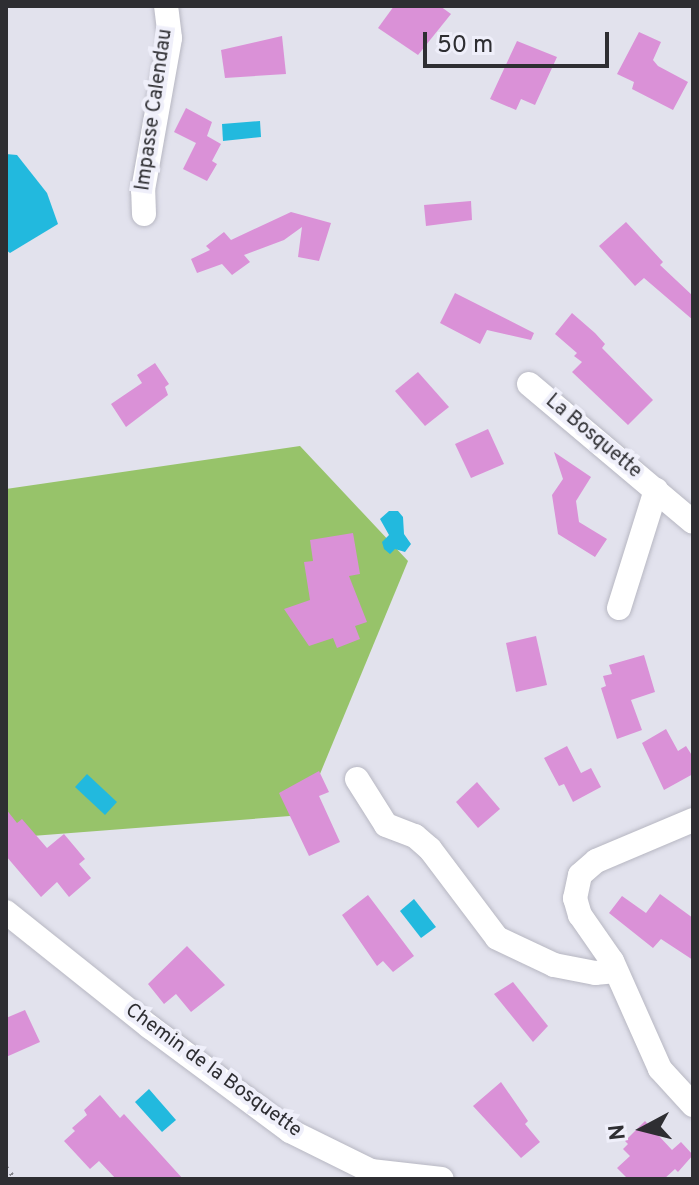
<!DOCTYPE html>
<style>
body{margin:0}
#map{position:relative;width:699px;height:1185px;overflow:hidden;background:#e2e2ed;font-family:Overpass,sans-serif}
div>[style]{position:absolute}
.forest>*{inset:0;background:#97c36a}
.water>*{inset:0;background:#22b9de}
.building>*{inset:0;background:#da91d7}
.path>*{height:4px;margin-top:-2px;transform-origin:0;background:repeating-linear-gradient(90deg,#85858c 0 2px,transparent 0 8px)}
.roads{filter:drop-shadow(0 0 2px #b7b7c2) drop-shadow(0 0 2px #b7b7c2)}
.minor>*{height:24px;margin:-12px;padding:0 12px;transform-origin:12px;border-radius:12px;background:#fff}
span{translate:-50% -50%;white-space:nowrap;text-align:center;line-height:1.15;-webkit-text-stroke:8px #efeffa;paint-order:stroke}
.street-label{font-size:20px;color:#2e2e32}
.frame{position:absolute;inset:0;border:8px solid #2e2e32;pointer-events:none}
.north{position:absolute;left:603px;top:1089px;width:80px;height:80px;-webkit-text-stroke:6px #efeffa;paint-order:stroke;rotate:263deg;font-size:22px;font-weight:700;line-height:32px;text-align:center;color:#2e2e32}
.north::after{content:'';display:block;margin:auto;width:28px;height:36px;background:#2e2e32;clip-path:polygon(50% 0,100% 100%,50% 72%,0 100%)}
.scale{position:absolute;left:423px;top:32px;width:186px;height:36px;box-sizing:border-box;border:4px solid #2e2e32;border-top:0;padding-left:10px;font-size:24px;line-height:28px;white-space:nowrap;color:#2e2e32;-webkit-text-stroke:6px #efeffa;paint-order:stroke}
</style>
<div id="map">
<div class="forest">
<i style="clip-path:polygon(300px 446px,408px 561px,303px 815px,6px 838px,6px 489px)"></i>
</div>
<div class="water">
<i style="clip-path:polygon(260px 121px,261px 137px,223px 141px,222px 124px)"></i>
<i style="clip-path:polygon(6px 154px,17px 155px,47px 193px,58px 224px,10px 253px,6px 250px)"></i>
<i style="clip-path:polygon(389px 511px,398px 511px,403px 517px,404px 534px,411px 544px,405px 552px,395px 549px,390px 554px,384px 549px,382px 542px,389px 535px,380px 519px)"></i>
<i style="clip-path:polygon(87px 774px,117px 802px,105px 815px,75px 787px)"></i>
<i style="clip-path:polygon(414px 899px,436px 927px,421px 938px,400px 911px)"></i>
<i style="clip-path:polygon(149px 1089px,176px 1120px,162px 1132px,135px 1102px)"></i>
</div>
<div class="building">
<i style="clip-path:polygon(394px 6px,440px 6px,451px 14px,418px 55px,378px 28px)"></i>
<i style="clip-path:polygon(639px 32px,661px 42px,653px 60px,658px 66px,688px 82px,673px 110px,632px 89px,634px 82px,617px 74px)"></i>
<i style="clip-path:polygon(282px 36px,286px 74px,225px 78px,221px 50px)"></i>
<i style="clip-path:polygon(517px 41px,557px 57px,535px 105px,521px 99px,516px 110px,490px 99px)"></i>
<i style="clip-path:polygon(186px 108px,212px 122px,207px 136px,221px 144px,212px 161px,217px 164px,207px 181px,183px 169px,196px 143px,174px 132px)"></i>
<i style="clip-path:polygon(471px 201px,472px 220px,426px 226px,424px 205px)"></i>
<i style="clip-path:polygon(291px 212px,331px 223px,319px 261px,298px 257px,302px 227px,284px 240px,244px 255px,250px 262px,232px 275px,222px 264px,197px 273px,191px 259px,210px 250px,206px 246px,224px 232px,231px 240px)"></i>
<i style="clip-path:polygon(626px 222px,663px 262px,660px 265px,693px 296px,693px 320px,644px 278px,635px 286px,599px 246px)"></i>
<i style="clip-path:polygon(455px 293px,534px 333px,531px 340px,487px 330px,480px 344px,440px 323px)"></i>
<i style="clip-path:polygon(572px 313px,595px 333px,605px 344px,602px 348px,653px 400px,628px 425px,572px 372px,582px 362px,574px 356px,577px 353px,555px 334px)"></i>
<i style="clip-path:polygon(155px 363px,169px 384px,165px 387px,168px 395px,126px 427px,111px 404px,142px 383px,137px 375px)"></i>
<i style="clip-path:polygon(418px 372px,449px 407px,425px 426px,395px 391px)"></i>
<i style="clip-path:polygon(488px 429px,504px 464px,471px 478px,455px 444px)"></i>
<i style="clip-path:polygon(554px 452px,591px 477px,576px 501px,579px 522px,607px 539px,595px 557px,558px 534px,552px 495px,563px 479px)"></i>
<i style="clip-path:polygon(353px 533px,360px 574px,349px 576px,367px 622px,355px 626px,360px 639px,337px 648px,333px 638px,309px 646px,284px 609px,310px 600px,304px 562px,313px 561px,310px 540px)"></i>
<i style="clip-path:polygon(536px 636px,547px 685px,516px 692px,506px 643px)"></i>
<i style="clip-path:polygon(644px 655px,655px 692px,631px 700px,642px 730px,617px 739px,601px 688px,606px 686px,603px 676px,612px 674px,609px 665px)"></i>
<i style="clip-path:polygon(666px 729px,678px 751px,686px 746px,693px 757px,693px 774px,664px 790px,642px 743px)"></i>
<i style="clip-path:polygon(567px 746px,581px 773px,591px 768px,601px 787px,573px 802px,564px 784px,559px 786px,544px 758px)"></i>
<i style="clip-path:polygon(319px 771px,329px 792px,319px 796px,340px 842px,309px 856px,279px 793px)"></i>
<i style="clip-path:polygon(477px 782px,500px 809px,478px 828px,456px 802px)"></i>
<i style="clip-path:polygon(6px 809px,17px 823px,22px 819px,47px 848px,64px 834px,85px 859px,79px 864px,91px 878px,69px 897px,57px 882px,41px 897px,6px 856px)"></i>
<i style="clip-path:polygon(660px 894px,693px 918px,693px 960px,661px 939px,653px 948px,609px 913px,622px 896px,646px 913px)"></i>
<i style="clip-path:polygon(368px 895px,414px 956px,393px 972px,383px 961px,377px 966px,342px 915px)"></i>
<i style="clip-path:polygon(187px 946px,225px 985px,191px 1012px,176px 994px,164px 1004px,148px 984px)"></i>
<i style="clip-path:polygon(513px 982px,548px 1026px,533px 1042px,494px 994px)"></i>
<i style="clip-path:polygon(25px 1010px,40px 1042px,6px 1057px,6px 1018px)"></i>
<i style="clip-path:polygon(501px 1082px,528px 1121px,525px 1124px,540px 1142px,521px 1158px,473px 1106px)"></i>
<i style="clip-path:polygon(100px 1095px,120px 1118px,124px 1114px,183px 1179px,116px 1179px,99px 1161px,90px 1169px,64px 1141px,75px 1131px,72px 1128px,87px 1115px,84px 1110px)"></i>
<i style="clip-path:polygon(645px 1121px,672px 1150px,681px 1142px,693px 1155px,678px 1172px,675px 1169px,664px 1179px,628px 1179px,617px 1168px,630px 1156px,623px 1149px,628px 1144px,625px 1141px)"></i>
</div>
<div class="path">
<i style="left:6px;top:1167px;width:15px;rotate:53deg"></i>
</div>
<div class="roads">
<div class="minor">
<i style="left:144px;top:214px;width:24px;rotate:-92deg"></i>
<i style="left:143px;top:190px;width:154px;rotate:-79.9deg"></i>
<i style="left:170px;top:38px;width:32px;rotate:-97deg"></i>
<i style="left:529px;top:384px;width:214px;rotate:40.1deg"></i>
<i style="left:619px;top:608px;width:124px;rotate:-72.6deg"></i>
<i style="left:357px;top:779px;width:54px;rotate:57.8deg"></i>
<i style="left:386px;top:825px;width:31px;rotate:21deg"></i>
<i style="left:415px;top:836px;width:20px;rotate:41deg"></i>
<i style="left:430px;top:849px;width:111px;rotate:53deg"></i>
<i style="left:497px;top:938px;width:63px;rotate:25.3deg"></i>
<i style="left:554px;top:965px;width:42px;rotate:11deg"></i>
<i style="left:595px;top:973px;width:21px;rotate:-5deg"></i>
<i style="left:693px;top:820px;width:105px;rotate:157.1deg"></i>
<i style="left:596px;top:861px;width:21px;rotate:139deg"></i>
<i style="left:580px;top:875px;width:24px;rotate:102deg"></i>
<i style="left:575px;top:898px;width:18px;rotate:74deg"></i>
<i style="left:580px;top:915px;width:56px;rotate:55.2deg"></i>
<i style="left:612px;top:961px;width:118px;rotate:66deg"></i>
<i style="left:660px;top:1069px;width:49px;rotate:47.5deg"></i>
<i style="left:6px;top:912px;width:184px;rotate:38.6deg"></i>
<i style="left:150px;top:1027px;width:174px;rotate:36.6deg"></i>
<i style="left:290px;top:1131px;width:90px;rotate:26.3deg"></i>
<i style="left:371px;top:1171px;width:71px;rotate:6.4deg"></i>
</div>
</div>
<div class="street-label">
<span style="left:155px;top:110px;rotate:-82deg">Impasse Calendau</span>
<span style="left:593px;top:437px;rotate:40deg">La Bosquette</span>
<span style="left:213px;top:1071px;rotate:36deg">Chemin de la Bosquette</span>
</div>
<div class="frame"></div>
<div class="north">N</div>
<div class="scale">50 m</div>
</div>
